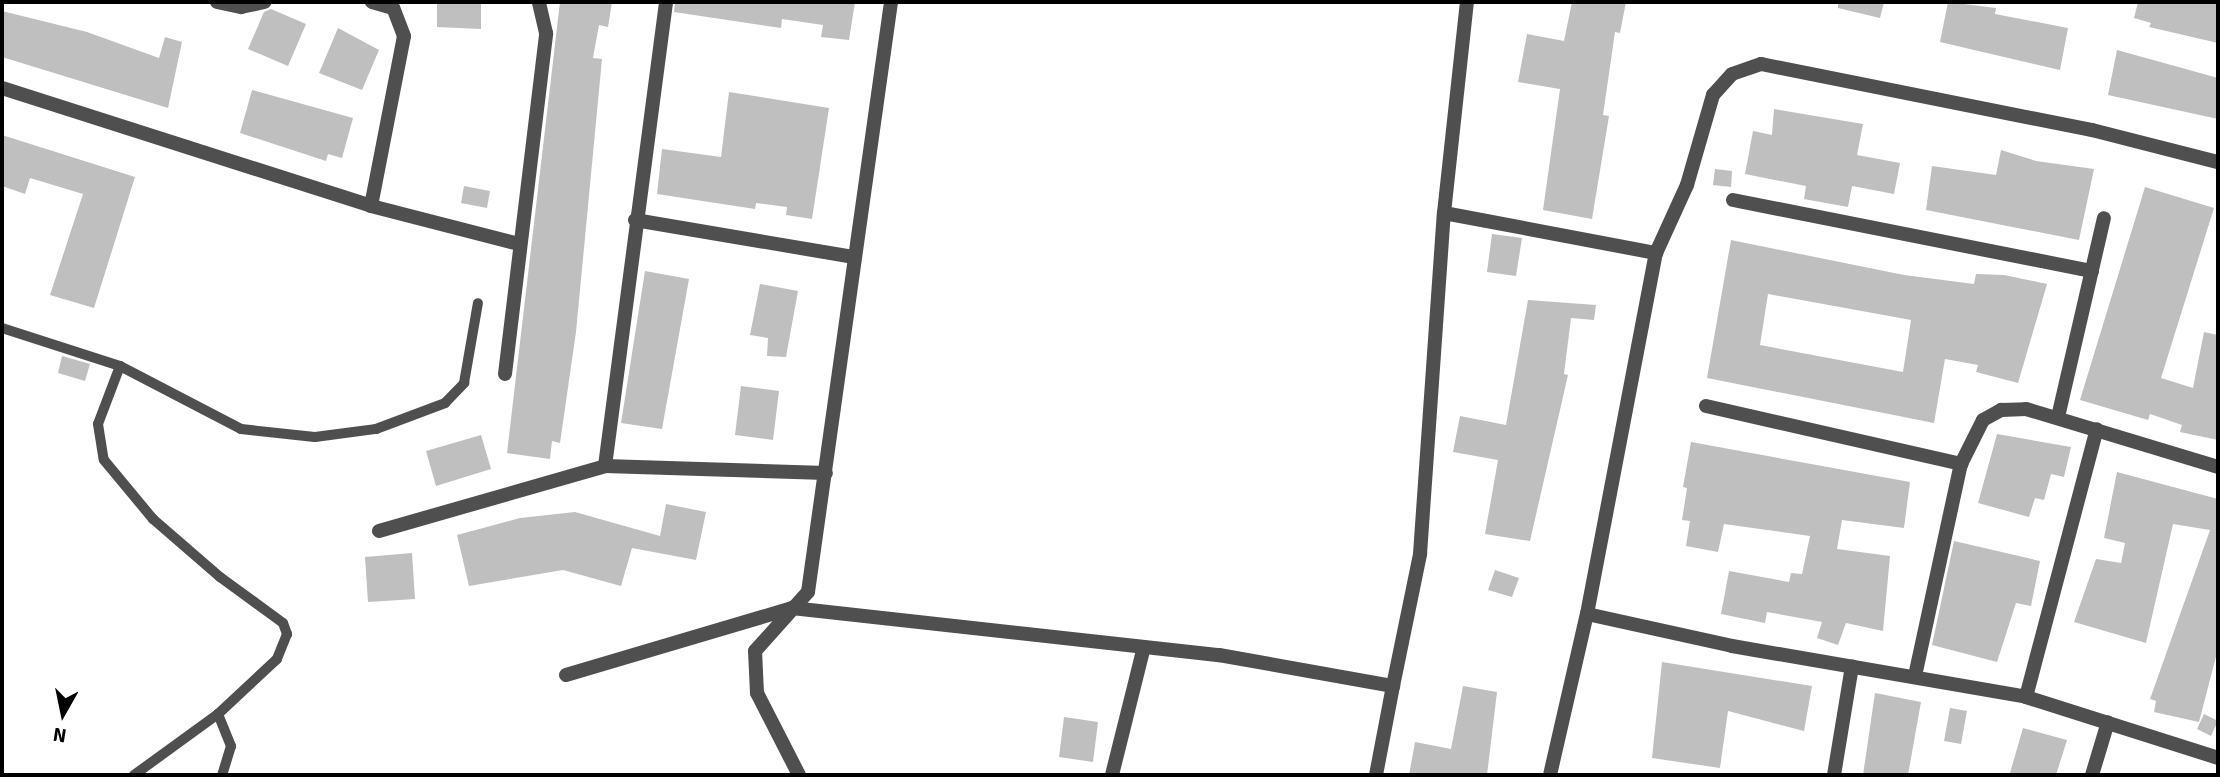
<!DOCTYPE html>
<style>
body{margin:0}
#map{position:relative;width:2220px;height:777px;overflow:hidden;background:#fff;font-family:Signika,sans-serif}
div>[style]{position:absolute}
.building>*{inset:0;background:#bfbfbf}
.lane>*{height:10px;margin:-5px;padding:0 5px;transform-origin:5px;border-radius:5px;background:#4f4f4f}
.street>*{height:14px;margin:-7px;padding:0 7px;transform-origin:7px;border-radius:7px;background:#4f4f4f}
span{translate:-50% -50%;white-space:nowrap;text-align:center;line-height:1.15;-webkit-text-stroke:7px #fff;paint-order:stroke}
.frame{position:absolute;inset:0;border:4px solid #000;pointer-events:none}
.north{position:absolute;left:28px;top:679px;width:70px;height:70px;-webkit-text-stroke:5px #fff;paint-order:stroke;rotate:189deg;font-size:19px;font-weight:700;line-height:28px;text-align:center;color:#000}
.north::after{content:'';display:block;margin:auto;width:24px;height:32px;background:#000;clip-path:polygon(50% 0,100% 100%,50% 72%,0 100%)}
</style>
<div id="map">
<div class="building">
<i style="clip-path:polygon(437px 2px,481px 2px,481px 29px,437px 27px)"></i>
<i style="clip-path:polygon(560px 2px,612px 2px,608px 27px,599px 25px,593px 58px,602px 59px,576px 332px,560px 443px,552px 441px,550px 459px,507px 453px)"></i>
<i style="clip-path:polygon(675px 2px,855px 2px,849px 40px,821px 37px,823px 25px,782px 19px,781px 28px,674px 12px)"></i>
<i style="clip-path:polygon(1572px 2px,1626px 2px,1620px 33px,1615px 32px,1603px 115px,1609px 116px,1592px 219px,1543px 210px,1560px 89px,1518px 82px,1527px 34px,1564px 41px)"></i>
<i style="clip-path:polygon(1838px 2px,1884px 2px,1880px 18px,1838px 8px)"></i>
<i style="clip-path:polygon(1948px 2px,1996px 8px,1995px 14px,2068px 28px,2060px 70px,1940px 42px)"></i>
<i style="clip-path:polygon(2138px 2px,2218px 2px,2218px 43px,2149px 27px,2151px 23px,2134px 18px)"></i>
<i style="clip-path:polygon(271px 9px,306px 24px,288px 66px,248px 49px,264px 12px)"></i>
<i style="clip-path:polygon(2px 11px,87px 32px,159px 58px,165px 37px,182px 42px,168px 108px,2px 57px)"></i>
<i style="clip-path:polygon(338px 28px,379px 50px,362px 90px,319px 73px)"></i>
<i style="clip-path:polygon(2117px 50px,2218px 78px,2218px 119px,2108px 95px)"></i>
<i style="clip-path:polygon(252px 90px,353px 118px,342px 158px,328px 154px,326px 161px,240px 133px)"></i>
<i style="clip-path:polygon(729px 92px,829px 108px,812px 219px,786px 215px,787px 207px,756px 203px,755px 209px,657px 194px,662px 149px,721px 157px)"></i>
<i style="clip-path:polygon(1774px 109px,1863px 124px,1857px 155px,1900px 163px,1894px 194px,1852px 186px,1848px 207px,1804px 199px,1806px 186px,1745px 174px,1753px 131px,1772px 135px)"></i>
<i style="clip-path:polygon(2px 135px,135px 177px,94px 308px,50px 295px,83px 194px,30px 178px,25px 194px,2px 186px)"></i>
<i style="clip-path:polygon(2001px 150px,2036px 161px,2094px 169px,2079px 240px,1926px 210px,1932px 166px,1996px 175px)"></i>
<i style="clip-path:polygon(1715px 169px,1732px 171px,1731px 187px,1713px 185px)"></i>
<i style="clip-path:polygon(464px 186px,490px 191px,487px 208px,461px 203px)"></i>
<i style="clip-path:polygon(2145px 187px,2214px 208px,2161px 378px,2193px 388px,2204px 332px,2218px 335px,2218px 440px,2180px 432px,2182px 425px,2150px 414px,2148px 420px,2080px 400px)"></i>
<i style="clip-path:polygon(1492px 234px,1522px 238px,1516px 276px,1487px 272px)"></i>
<i style="clip-path:polygon(evenodd,1731px 240px,1904px 275px,1974px 284px,1976px 274px,2004px 275px,2047px 284px,2018px 383px,1976px 372px,1978px 365px,1945px 359px,1934px 423px,1707px 378px,1731px 240px,1768px 294px,1911px 320px,1903px 372px,1760px 345px,1768px 294px)"></i>
<i style="clip-path:polygon(645px 271px,689px 279px,662px 429px,621px 423px)"></i>
<i style="clip-path:polygon(760px 284px,798px 291px,786px 357px,767px 356px,768px 338px,750px 335px)"></i>
<i style="clip-path:polygon(1528px 300px,1596px 305px,1594px 320px,1571px 318px,1564px 374px,1568px 375px,1530px 541px,1485px 534px,1498px 460px,1453px 452px,1460px 416px,1506px 425px)"></i>
<i style="clip-path:polygon(62px 356px,90px 364px,85px 381px,58px 373px)"></i>
<i style="clip-path:polygon(741px 386px,779px 391px,773px 440px,735px 435px)"></i>
<i style="clip-path:polygon(1997px 434px,2071px 447px,2064px 477px,2051px 474px,2044px 500px,2035px 498px,2029px 517px,1978px 503px)"></i>
<i style="clip-path:polygon(481px 435px,491px 469px,436px 486px,426px 451px)"></i>
<i style="clip-path:polygon(1691px 442px,1910px 482px,1904px 528px,1842px 520px,1837px 549px,1890px 556px,1883px 631px,1846px 623px,1838px 645px,1817px 638px,1822px 622px,1767px 612px,1765px 623px,1721px 614px,1729px 571px,1789px 582px,1791px 573px,1802px 574px,1810px 536px,1724px 524px,1718px 552px,1686px 546px,1690px 521px,1682px 520px,1687px 488px,1683px 487px)"></i>
<i style="clip-path:polygon(2117px 472px,2218px 499px,2218px 649px,2199px 722px,2154px 712px,2156px 701px,2150px 699px,2210px 530px,2173px 524px,2146px 643px,2074px 622px,2096px 559px,2121px 563px,2125px 543px,2104px 538px)"></i>
<i style="clip-path:polygon(666px 504px,706px 512px,696px 560px,632px 548px,621px 586px,563px 570px,469px 586px,457px 535px,520px 518px,575px 512px,660px 536px)"></i>
<i style="clip-path:polygon(1954px 541px,2040px 561px,2031px 606px,2016px 603px,1997px 662px,1932px 645px)"></i>
<i style="clip-path:polygon(412px 553px,415px 599px,368px 602px,365px 557px)"></i>
<i style="clip-path:polygon(1495px 570px,1519px 578px,1512px 597px,1488px 590px)"></i>
<i style="clip-path:polygon(1662px 662px,1812px 686px,1804px 731px,1728px 711px,1720px 768px,1652px 758px)"></i>
<i style="clip-path:polygon(1463px 686px,1497px 692px,1487px 775px,1409px 775px,1415px 742px,1451px 749px)"></i>
<i style="clip-path:polygon(1875px 693px,1921px 702px,1908px 775px,1863px 775px)"></i>
<i style="clip-path:polygon(1950px 708px,1967px 711px,1961px 744px,1944px 741px)"></i>
<i style="clip-path:polygon(2204px 714px,2218px 721px,2211px 736px,2197px 729px)"></i>
<i style="clip-path:polygon(1064px 717px,1098px 722px,1093px 762px,1059px 757px)"></i>
<i style="clip-path:polygon(2023px 728px,2067px 740px,2056px 775px,2010px 773px)"></i>
</div>
<div class="lane">
<i style="left:2px;top:328px;width:124px;rotate:17.9deg"></i>
<i style="left:120px;top:366px;width:136px;rotate:27.5deg"></i>
<i style="left:241px;top:429px;width:74px;rotate:6.2deg"></i>
<i style="left:315px;top:437px;width:62px;rotate:-7.5deg"></i>
<i style="left:376px;top:429px;width:74px;rotate:-20.6deg"></i>
<i style="left:445px;top:403px;width:28px;rotate:-46deg"></i>
<i style="left:464px;top:383px;width:81px;rotate:-80.1deg"></i>
<i style="left:120px;top:366px;width:62px;rotate:110.8deg"></i>
<i style="left:98px;top:424px;width:36px;rotate:81deg"></i>
<i style="left:104px;top:460px;width:77px;rotate:50.3deg"></i>
<i style="left:153px;top:519px;width:89px;rotate:40.9deg"></i>
<i style="left:220px;top:577px;width:78px;rotate:36.1deg"></i>
<i style="left:283px;top:623px;width:12px;rotate:70deg"></i>
<i style="left:287px;top:634px;width:27px;rotate:112deg"></i>
<i style="left:277px;top:659px;width:81px;rotate:137deg"></i>
<i style="left:218px;top:714px;width:104px;rotate:144deg"></i>
<i style="left:218px;top:714px;width:35px;rotate:68deg"></i>
<i style="left:231px;top:746px;width:30px;rotate:107deg"></i>
</div>
<div class="street">
<i style="left:217px;top:2px;width:25px;rotate:12deg"></i>
<i style="left:241px;top:7px;width:24px;rotate:-12deg"></i>
<i style="left:2px;top:88px;width:387px;rotate:17.7deg"></i>
<i style="left:371px;top:206px;width:153px;rotate:14.4deg"></i>
<i style="left:1733px;top:200px;width:366px;rotate:11.2deg"></i>
<i style="left:371px;top:206px;width:173px;rotate:-79deg"></i>
<i style="left:404px;top:36px;width:30px;rotate:-111deg"></i>
<i style="left:393px;top:8px;width:22px;rotate:-164deg"></i>
<i style="left:1444px;top:213px;width:216px;rotate:10.7deg"></i>
<i style="left:635px;top:220px;width:221px;rotate:9.6deg"></i>
<i style="left:505px;top:374px;width:343px;rotate:-83.1deg"></i>
<i style="left:546px;top:33px;width:32px;rotate:-103deg"></i>
<i style="left:1706px;top:406px;width:262px;rotate:12.8deg"></i>
<i style="left:2058px;top:417px;width:204px;rotate:-77deg"></i>
<i style="left:605px;top:466px;width:468px;rotate:-82.5deg"></i>
<i style="left:379px;top:531px;width:235px;rotate:-16deg"></i>
<i style="left:605px;top:466px;width:221px;rotate:1.8deg"></i>
<i style="left:1587px;top:614px;width:148px;rotate:12.4deg"></i>
<i style="left:1732px;top:646px;width:298px;rotate:9.8deg"></i>
<i style="left:2026px;top:697px;width:201px;rotate:17.6deg"></i>
<i style="left:566px;top:675px;width:236px;rotate:-16.5deg"></i>
<i style="left:792px;top:608px;width:430px;rotate:6.3deg"></i>
<i style="left:1219px;top:655px;width:177px;rotate:10.1deg"></i>
<i style="left:1393px;top:686px;width:135px;rotate:-78.4deg"></i>
<i style="left:1420px;top:554px;width:342px;rotate:-86deg"></i>
<i style="left:1444px;top:213px;width:212px;rotate:-83.8deg"></i>
<i style="left:1915px;top:676px;width:217px;rotate:-77.8deg"></i>
<i style="left:1961px;top:464px;width:49px;rotate:-63.4deg"></i>
<i style="left:1983px;top:420px;width:21px;rotate:-29deg"></i>
<i style="left:2001px;top:410px;width:25px;rotate:-2deg"></i>
<i style="left:2026px;top:409px;width:201px;rotate:16.8deg"></i>
<i style="left:2026px;top:697px;width:277px;rotate:-75.2deg"></i>
<i style="left:799px;top:775px;width:92px;rotate:-117.1deg"></i>
<i style="left:757px;top:693px;width:42px;rotate:-92.7deg"></i>
<i style="left:755px;top:651px;width:79px;rotate:-48.1deg"></i>
<i style="left:808px;top:592px;width:596px;rotate:-81.99deg"></i>
<i style="left:1112px;top:775px;width:132px;rotate:-76deg"></i>
<i style="left:1376px;top:775px;width:91px;rotate:-79.2deg"></i>
<i style="left:1550px;top:775px;width:165px;rotate:-77.1deg"></i>
<i style="left:1587px;top:614px;width:368px;rotate:-79.2deg"></i>
<i style="left:1656px;top:253px;width:75px;rotate:-65.5deg"></i>
<i style="left:1687px;top:185px;width:94px;rotate:-73.9deg"></i>
<i style="left:1713px;top:95px;width:28px;rotate:-48deg"></i>
<i style="left:1732px;top:74px;width:31px;rotate:-19deg"></i>
<i style="left:1761px;top:64px;width:338px;rotate:11.3deg"></i>
<i style="left:2092px;top:130px;width:130px;rotate:14.3deg"></i>
<i style="left:1834px;top:775px;width:110px;rotate:-80.6deg"></i>
<i style="left:2092px;top:775px;width:55px;rotate:-73.2deg"></i>
</div>
<div class="frame"></div>
<div class="north">N</div>
</div>
